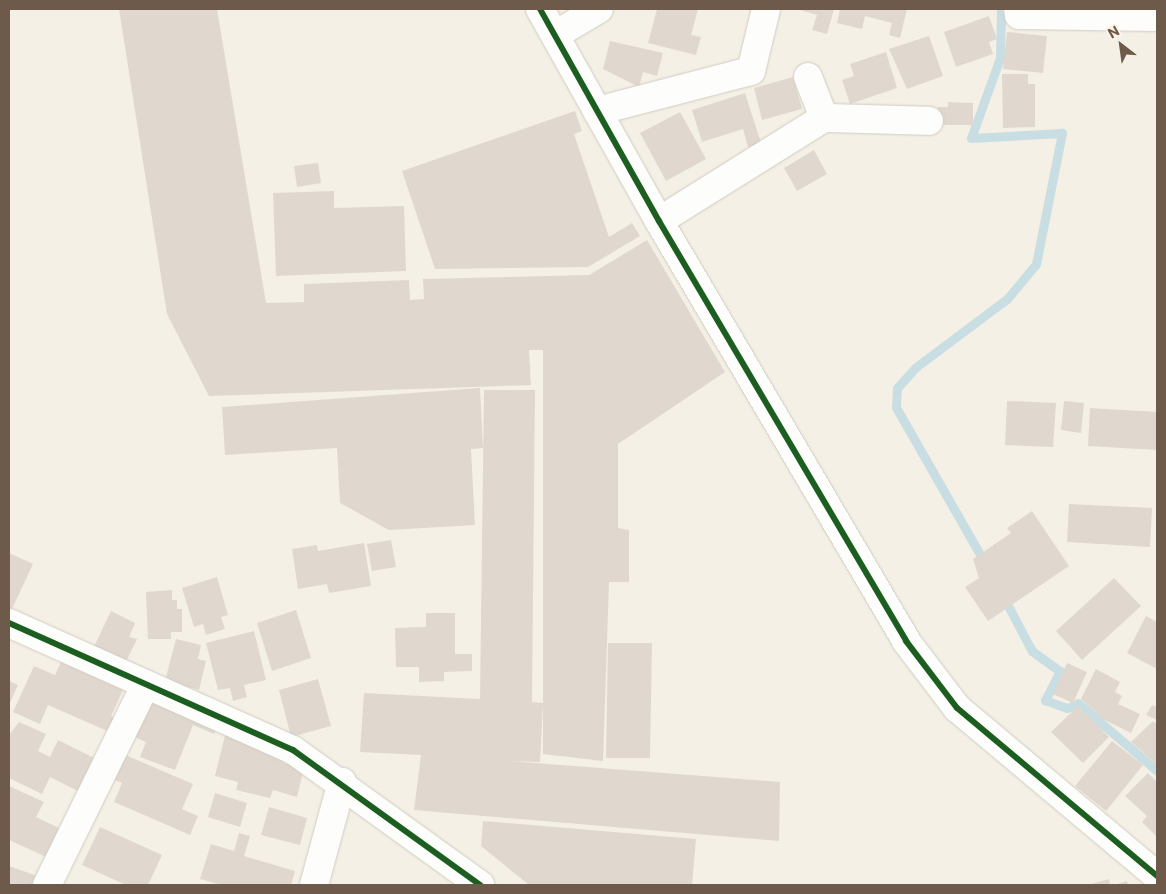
<!DOCTYPE html>
<style>
body{margin:0}
#map{position:relative;width:1166px;height:894px;overflow:hidden;background:#f4f0e6;font-family:Commissioner,sans-serif}
div>[style]{position:absolute}
.stream>*{height:9px;margin:-4.5px;padding:0 4.5px;transform-origin:4.5px;border-radius:4.5px;background:#c9dee2}
.building>*{inset:0;background:#e0d8cf}
.roads{filter:drop-shadow(0 0 1px #d2cbc2) drop-shadow(0 0 1px #d2cbc2)}
.minor>*{height:28px;margin:-14px;padding:0 14px;transform-origin:14px;border-radius:14px;background:#fdfdfb}
.cycleway>*{height:6px;margin:-3px;padding:0 3px;transform-origin:3px;border-radius:3px;background:#1b5e20}
span{translate:-50% -50%;white-space:nowrap;text-align:center;line-height:1.15;-webkit-text-stroke:4px #fdf6e6;paint-order:stroke}
.frame{position:absolute;inset:0;border:10px solid #6e5a4a;pointer-events:none}
.north{position:absolute;left:1096px;top:20px;width:50px;height:50px;-webkit-text-stroke:4px #fdf6e6;paint-order:stroke;rotate:330deg;font-size:14px;font-weight:700;line-height:20px;text-align:center;color:#6e5a4a}
.north::after{content:'';display:block;margin:auto;width:18px;height:22px;background:#6e5a4a;clip-path:polygon(50% 0,100% 100%,50% 72%,0 100%)}
</style>
<div id="map">
<div class="stream">
<i style="left:986px;top:565px;width:182px;rotate:-119.7deg"></i>
<i style="left:896px;top:407px;width:19px;rotate:-87deg"></i>
<i style="left:897px;top:388px;width:28px;rotate:-48deg"></i>
<i style="left:916px;top:367px;width:114px;rotate:-36.8deg"></i>
<i style="left:1007px;top:299px;width:45px;rotate:-50.4deg"></i>
<i style="left:1036px;top:264px;width:134px;rotate:-78.8deg"></i>
<i style="left:1062px;top:133px;width:91px;rotate:176.9deg"></i>
<i style="left:971px;top:138px;width:85px;rotate:-70.1deg"></i>
<i style="left:1000px;top:58px;width:49px;rotate:-88.8deg"></i>
<i style="left:1004px;top:598px;width:60px;rotate:62.2deg"></i>
<i style="left:1032px;top:651px;width:34px;rotate:36deg"></i>
<i style="left:1060px;top:671px;width:33px;rotate:117deg"></i>
<i style="left:1045px;top:700px;width:23px;rotate:20deg"></i>
<i style="left:1067px;top:708px;width:12px;rotate:-24deg"></i>
<i style="left:1078px;top:703px;width:104px;rotate:40.7deg"></i>
</div>
<div class="building">
<i style="clip-path:polygon(119px 9px,217px 9px,266px 303px,304px 302px,304px 284px,409px 280px,410px 300px,424px 299px,423px 279px,589px 275px,647px 240px,725px 372px,618px 444px,618px 528px,629px 530px,629px 582px,609px 582px,603px 761px,543px 754px,543px 350px,529px 350px,531px 385px,209px 396px,167px 314px)"></i>
<i style="clip-path:polygon(657px 9px,698px 9px,691px 35px,701px 37px,696px 55px,648px 43px)"></i>
<i style="clip-path:polygon(797px 9px,834px 9px,827px 34px,812px 30px,817px 15px)"></i>
<i style="clip-path:polygon(840px 9px,907px 9px,900px 38px,889px 35px,892px 23px,865px 16px,862px 29px,837px 23px)"></i>
<i style="clip-path:polygon(989px 16px,997px 39px,989px 42px,993px 54px,956px 67px,944px 32px)"></i>
<i style="clip-path:polygon(1007px 32px,1047px 36px,1043px 73px,1003px 69px)"></i>
<i style="clip-path:polygon(929px 36px,943px 76px,907px 89px,889px 49px)"></i>
<i style="clip-path:polygon(610px 41px,663px 53px,657px 76px,643px 72px,639px 87px,603px 69px)"></i>
<i style="clip-path:polygon(886px 52px,897px 88px,850px 104px,842px 80px,854px 76px,850px 64px)"></i>
<i style="clip-path:polygon(1002px 74px,1028px 74px,1028px 84px,1035px 84px,1035px 127px,1003px 128px)"></i>
<i style="clip-path:polygon(793px 77px,802px 109px,762px 120px,754px 88px)"></i>
<i style="clip-path:polygon(745px 93px,761px 143px,748px 147px,743px 129px,702px 142px,692px 110px)"></i>
<i style="clip-path:polygon(948px 102px,973px 103px,973px 125px,938px 125px,938px 107px,948px 107px)"></i>
<i style="clip-path:polygon(575px 111px,582px 131px,574px 134px,609px 237px,632px 223px,640px 236px,588px 267px,435px 269px,402px 171px)"></i>
<i style="clip-path:polygon(680px 112px,706px 159px,666px 181px,640px 133px)"></i>
<i style="clip-path:polygon(814px 150px,827px 174px,797px 191px,784px 168px)"></i>
<i style="clip-path:polygon(318px 163px,321px 183px,297px 187px,294px 166px)"></i>
<i style="clip-path:polygon(334px 191px,334px 208px,404px 206px,406px 271px,276px 276px,273px 193px)"></i>
<i style="clip-path:polygon(480px 388px,483px 448px,471px 449px,475px 525px,389px 530px,340px 503px,337px 448px,225px 455px,222px 407px)"></i>
<i style="clip-path:polygon(484px 390px,535px 390px,532px 702px,543px 703px,540px 762px,510px 761px,780px 782px,779px 841px,414px 810px,421px 755px,360px 752px,364px 693px,480px 699px)"></i>
<i style="clip-path:polygon(1007px 401px,1056px 403px,1053px 447px,1005px 445px)"></i>
<i style="clip-path:polygon(1064px 401px,1084px 403px,1081px 433px,1061px 430px)"></i>
<i style="clip-path:polygon(1090px 408px,1157px 412px,1157px 450px,1088px 446px)"></i>
<i style="clip-path:polygon(1069px 504px,1152px 508px,1150px 547px,1067px 542px)"></i>
<i style="clip-path:polygon(1032px 511px,1069px 566px,988px 621px,965px 587px,979px 578px,973px 559px,1011px 533px,1007px 528px)"></i>
<i style="clip-path:polygon(391px 540px,396px 567px,372px 571px,367px 544px)"></i>
<i style="clip-path:polygon(364px 543px,371px 586px,329px 593px,327px 584px,298px 589px,292px 549px,317px 545px,318px 551px)"></i>
<i style="clip-path:polygon(9px 553px,33px 564px,11px 611px,9px 610px)"></i>
<i style="clip-path:polygon(217px 577px,228px 615px,221px 617px,225px 629px,206px 635px,203px 624px,194px 627px,182px 588px)"></i>
<i style="clip-path:polygon(1114px 578px,1141px 606px,1082px 660px,1056px 631px)"></i>
<i style="clip-path:polygon(172px 590px,172px 600px,177px 600px,177px 609px,182px 609px,182px 632px,171px 632px,171px 639px,148px 639px,146px 592px)"></i>
<i style="clip-path:polygon(296px 610px,311px 658px,272px 671px,257px 623px)"></i>
<i style="clip-path:polygon(111px 611px,135px 623px,129px 637px,137px 639px,123px 668px,91px 653px)"></i>
<i style="clip-path:polygon(426px 613px,455px 613px,455px 654px,472px 654px,472px 671px,444px 672px,444px 681px,419px 682px,419px 667px,396px 667px,395px 628px,426px 627px)"></i>
<i style="clip-path:polygon(1146px 616px,1157px 622px,1157px 669px,1127px 653px)"></i>
<i style="clip-path:polygon(254px 631px,266px 680px,244px 685px,247px 697px,233px 701px,230px 688px,218px 690px,206px 643px)"></i>
<i style="clip-path:polygon(176px 639px,201px 645px,198px 659px,206px 661px,199px 690px,165px 681px)"></i>
<i style="clip-path:polygon(608px 643px,652px 643px,650px 758px,606px 758px)"></i>
<i style="clip-path:polygon(61px 662px,123px 690px,111px 716px,120px 720px,114px 734px,48px 705px,40px 724px,13px 712px,34px 666px,55px 675px)"></i>
<i style="clip-path:polygon(1067px 663px,1087px 672px,1073px 703px,1053px 694px)"></i>
<i style="clip-path:polygon(1096px 669px,1120px 682px,1115px 692px,1122px 696px,1118px 704px,1140px 714px,1131px 733px,1103px 719px,1081px 699px)"></i>
<i style="clip-path:polygon(318px 679px,331px 726px,291px 737px,279px 690px)"></i>
<i style="clip-path:polygon(9px 681px,18px 685px,9px 705px)"></i>
<i style="clip-path:polygon(145px 703px,170px 705px,218px 723px,214px 734px,193px 725px,175px 770px,140px 757px,146px 742px,132px 736px)"></i>
<i style="clip-path:polygon(1152px 705px,1157px 707px,1157px 720px,1146px 715px)"></i>
<i style="clip-path:polygon(1078px 706px,1109px 737px,1083px 763px,1051px 732px)"></i>
<i style="clip-path:polygon(1153px 721px,1157px 724px,1157px 765px,1131px 742px)"></i>
<i style="clip-path:polygon(19px 722px,46px 734px,38px 751px,50px 757px,58px 740px,94px 758px,78px 791px,50px 777px,42px 794px,9px 778px,9px 735px)"></i>
<i style="clip-path:polygon(225px 735px,285px 755px,283px 763px,304px 768px,297px 797px,273px 790px,270px 798px,236px 790px,238px 782px,215px 776px)"></i>
<i style="clip-path:polygon(1112px 741px,1143px 765px,1106px 811px,1075px 786px)"></i>
<i style="clip-path:polygon(123px 754px,193px 784px,182px 809px,198px 816px,190px 835px,114px 802px,122px 783px,112px 779px)"></i>
<i style="clip-path:polygon(1148px 773px,1157px 782px,1157px 837px,1142px 822px,1147px 816px,1125px 796px)"></i>
<i style="clip-path:polygon(9px 786px,44px 802px,36px 817px,59px 828px,46px 857px,9px 840px)"></i>
<i style="clip-path:polygon(215px 793px,247px 803px,240px 827px,208px 817px)"></i>
<i style="clip-path:polygon(269px 807px,307px 818px,300px 845px,261px 835px)"></i>
<i style="clip-path:polygon(483px 821px,696px 839px,692px 885px,529px 885px,481px 846px)"></i>
<i style="clip-path:polygon(100px 827px,162px 855px,148px 885px,126px 885px,82px 865px)"></i>
<i style="clip-path:polygon(239px 833px,250px 836px,244px 856px,295px 871px,291px 885px,222px 885px,200px 879px,211px 844px,234px 851px)"></i>
<i style="clip-path:polygon(9px 866px,40px 877px,37px 885px,9px 885px)"></i>
<i style="clip-path:polygon(1109px 879px,1110px 885px,1087px 885px)"></i>
<i style="clip-path:polygon(1127px 881px,1128px 885px,1114px 885px)"></i>
</div>
<div class="roads">
<div class="minor">
<i style="left:540px;top:9px;width:243px;rotate:60.7deg"></i>
<i style="left:659px;top:221px;width:487px;rotate:59.5deg"></i>
<i style="left:906px;top:641px;width:84px;rotate:52.7deg"></i>
<i style="left:957px;top:708px;width:261px;rotate:40deg"></i>
<i style="left:1018px;top:9px;width:6px;rotate:81deg"></i>
<i style="left:1019px;top:15px;width:138px;rotate:0.8deg"></i>
<i style="left:555px;top:35px;width:51px;rotate:-30.6deg"></i>
<i style="left:808px;top:77px;width:44px;rotate:68.7deg"></i>
<i style="left:597px;top:111px;width:159px;rotate:-14.6deg"></i>
<i style="left:751px;top:71px;width:64px;rotate:-76.4deg"></i>
<i style="left:659px;top:221px;width:195px;rotate:-32deg"></i>
<i style="left:824px;top:118px;width:105px;rotate:1.6deg"></i>
<i style="left:9px;top:623px;width:311px;rotate:24.1deg"></i>
<i style="left:293px;top:750px;width:231px;rotate:35.8deg"></i>
<i style="left:47px;top:885px;width:222px;rotate:-63.8deg"></i>
<i style="left:314px;top:885px;width:107px;rotate:-74.8deg"></i>
</div>
</div>
<div class="cycleway">
<i style="left:540px;top:9px;width:243px;rotate:60.7deg"></i>
<i style="left:659px;top:221px;width:487px;rotate:59.5deg"></i>
<i style="left:906px;top:641px;width:84px;rotate:52.7deg"></i>
<i style="left:957px;top:708px;width:261px;rotate:40deg"></i>
<i style="left:9px;top:623px;width:311px;rotate:24.1deg"></i>
<i style="left:293px;top:750px;width:231px;rotate:35.8deg"></i>
</div>
<div class="frame"></div>
<div class="north">N</div>
</div>
